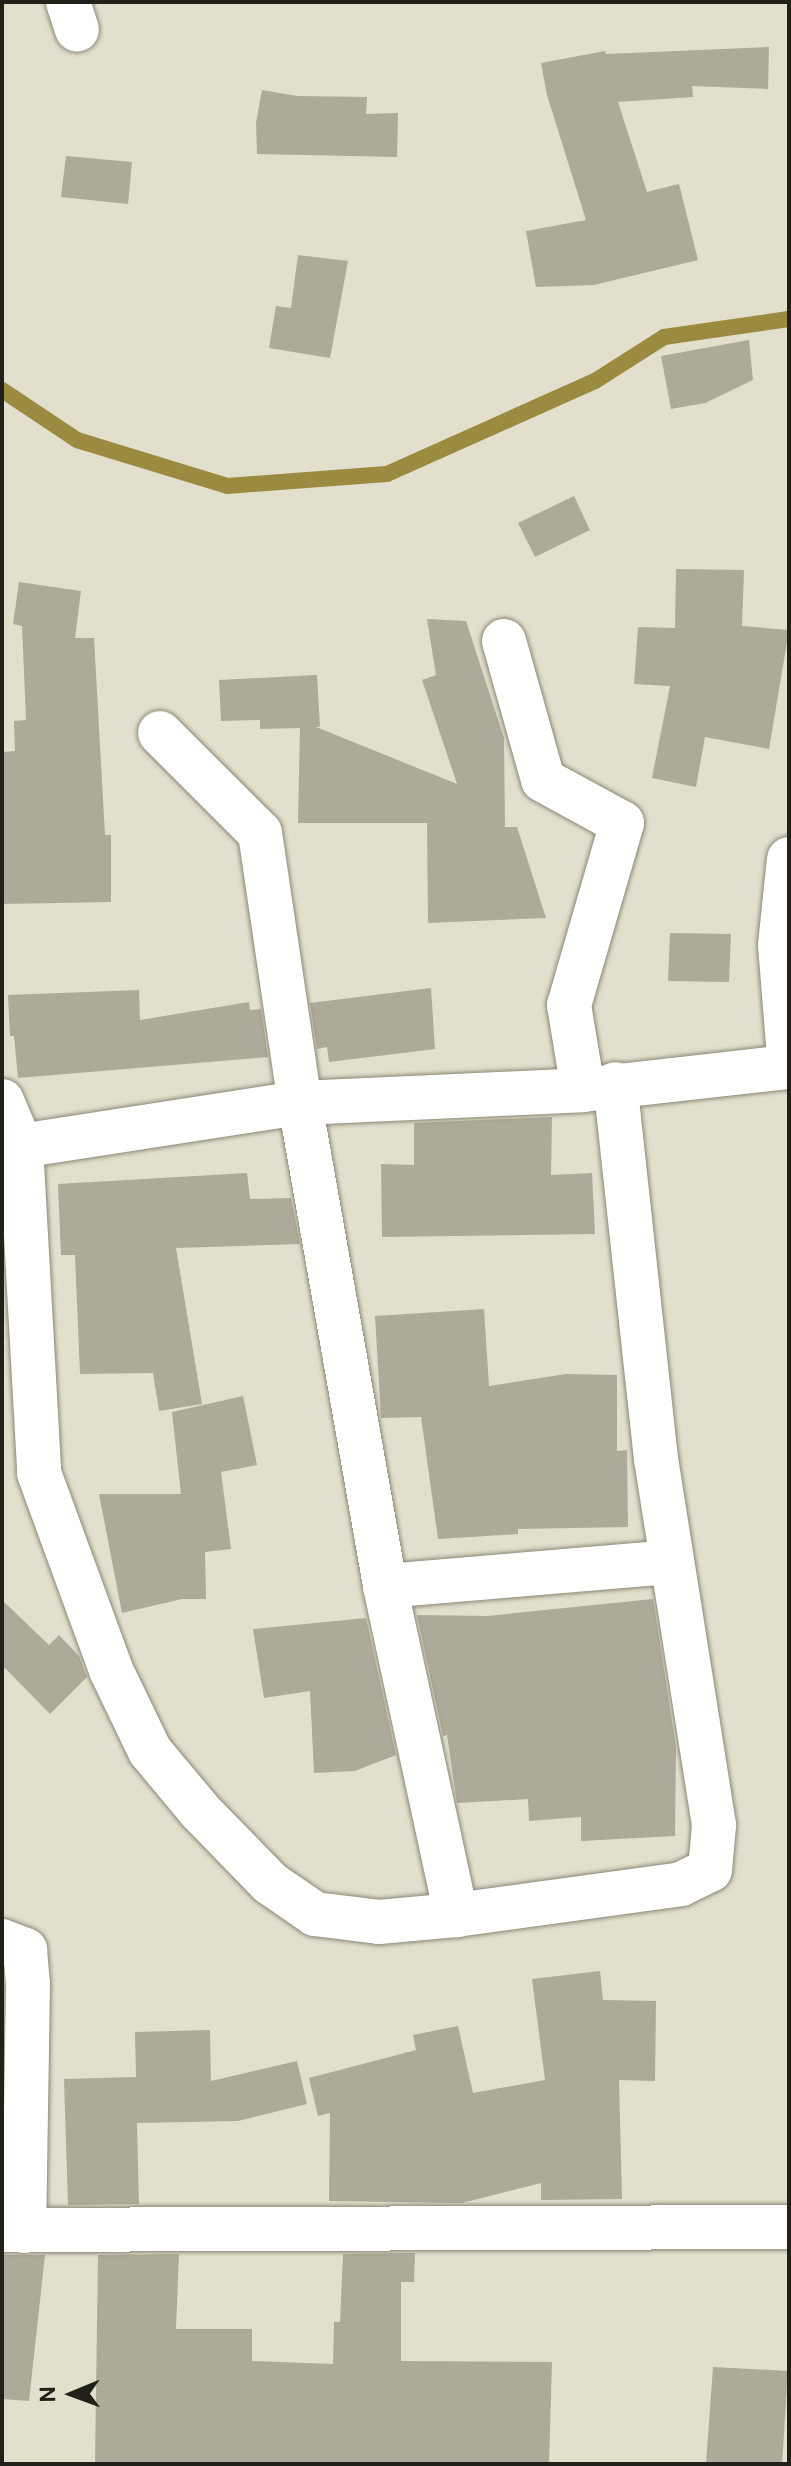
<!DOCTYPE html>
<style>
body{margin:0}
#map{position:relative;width:791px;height:2466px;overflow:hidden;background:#e2dfcd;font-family:"DM Sans",sans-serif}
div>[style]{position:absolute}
.stream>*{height:16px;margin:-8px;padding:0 8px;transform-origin:8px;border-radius:8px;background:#9a8b40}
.building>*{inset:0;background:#adaa99}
.roads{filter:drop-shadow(0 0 2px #8a8776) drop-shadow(0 0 2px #8a8776)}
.minor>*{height:44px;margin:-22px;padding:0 22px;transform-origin:22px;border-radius:22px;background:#fff}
span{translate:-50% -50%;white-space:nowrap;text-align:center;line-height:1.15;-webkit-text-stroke:8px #e2dfcd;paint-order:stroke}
.frame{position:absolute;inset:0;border:4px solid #212019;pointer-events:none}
.north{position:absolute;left:32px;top:2354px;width:80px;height:80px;-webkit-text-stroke:6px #e2dfcd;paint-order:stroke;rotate:269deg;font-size:22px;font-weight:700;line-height:32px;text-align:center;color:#212019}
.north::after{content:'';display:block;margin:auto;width:28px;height:36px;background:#212019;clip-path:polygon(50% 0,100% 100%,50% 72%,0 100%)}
</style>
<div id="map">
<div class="stream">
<i style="left:2px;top:390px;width:90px;rotate:33.7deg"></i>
<i style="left:77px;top:440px;width:157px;rotate:17deg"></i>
<i style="left:227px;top:486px;width:160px;rotate:-4.3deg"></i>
<i style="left:387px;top:474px;width:228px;rotate:-24.1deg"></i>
<i style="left:595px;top:381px;width:82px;rotate:-32.5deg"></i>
<i style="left:664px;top:337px;width:126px;rotate:-8.2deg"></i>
</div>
<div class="building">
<i style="clip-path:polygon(769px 47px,768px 89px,692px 86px,693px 97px,618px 102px,647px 192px,679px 184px,698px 260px,594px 285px,536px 287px,526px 231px,586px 220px,547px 95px,541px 63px,605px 51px,606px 54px)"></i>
<i style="clip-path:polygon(262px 90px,297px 96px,367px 97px,366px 114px,398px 113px,397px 157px,257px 154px,256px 123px)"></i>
<i style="clip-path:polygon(66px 156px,132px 162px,128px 204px,61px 197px)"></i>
<i style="clip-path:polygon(298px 255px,348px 261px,330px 358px,269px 348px,276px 306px,291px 308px)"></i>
<i style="clip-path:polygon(749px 340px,753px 380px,705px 403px,671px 409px,661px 356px)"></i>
<i style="clip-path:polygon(574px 496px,590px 530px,535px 557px,518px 523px)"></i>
<i style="clip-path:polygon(676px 569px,744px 570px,742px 626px,789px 630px,769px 749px,705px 737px,696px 787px,652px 778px,670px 686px,634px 684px,638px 627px,675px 628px)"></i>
<i style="clip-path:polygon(19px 582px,81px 591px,75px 638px,94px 638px,105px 835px,111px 835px,111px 902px,2px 904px,2px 752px,15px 751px,14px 721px,26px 720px,22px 626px,13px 624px)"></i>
<i style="clip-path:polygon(427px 619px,466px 621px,504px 738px,505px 827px,517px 827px,546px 918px,428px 923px,427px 823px,298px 823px,300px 728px,260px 729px,260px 720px,221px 721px,219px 680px,317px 675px,320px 727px,316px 727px,457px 784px,422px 680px,436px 675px)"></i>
<i style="clip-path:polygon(670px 933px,731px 934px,729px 982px,668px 981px)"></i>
<i style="clip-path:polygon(431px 988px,435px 1049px,329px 1062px,327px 1047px,317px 1049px,310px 1003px)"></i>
<i style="clip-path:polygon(139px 990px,140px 1020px,249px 1002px,250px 1010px,261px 1009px,268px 1057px,18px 1078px,14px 1036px,10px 1036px,8px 995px)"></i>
<i style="clip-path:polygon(552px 1117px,551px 1175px,592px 1173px,595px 1234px,382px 1237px,381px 1164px,414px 1165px,414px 1123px)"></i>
<i style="clip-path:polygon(247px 1173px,250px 1199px,291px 1198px,300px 1244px,176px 1248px,202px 1404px,159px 1411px,153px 1373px,80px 1374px,75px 1255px,61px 1255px,58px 1184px)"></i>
<i style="clip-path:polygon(484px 1309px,489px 1386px,566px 1374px,617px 1375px,617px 1451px,627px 1450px,628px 1527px,518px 1529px,518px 1534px,438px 1539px,421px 1417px,381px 1418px,375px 1316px)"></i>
<i style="clip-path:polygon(243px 1396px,257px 1465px,221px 1472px,231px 1549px,205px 1552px,206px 1599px,182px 1599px,122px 1613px,99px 1494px,181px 1494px,172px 1412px)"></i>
<i style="clip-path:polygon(653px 1599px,676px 1747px,675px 1836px,581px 1841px,581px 1817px,529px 1821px,528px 1799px,457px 1803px,447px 1735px,443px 1736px,417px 1615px,487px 1616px)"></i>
<i style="clip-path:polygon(2px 1600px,49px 1645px,59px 1635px,79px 1656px,87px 1677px,50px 1714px,2px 1665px)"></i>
<i style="clip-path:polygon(366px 1618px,396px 1755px,355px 1771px,314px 1773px,310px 1691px,264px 1698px,253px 1629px)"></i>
<i style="clip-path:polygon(600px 1971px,603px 2000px,656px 2001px,655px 2081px,619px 2080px,622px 2199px,541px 2200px,541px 2183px,462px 2203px,329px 2201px,330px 2113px,318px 2116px,309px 2078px,416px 2050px,413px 2035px,458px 2026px,473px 2093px,545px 2080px,532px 1979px)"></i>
<i style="clip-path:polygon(210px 2030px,211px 2081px,297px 2061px,307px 2104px,238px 2121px,137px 2123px,139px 2204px,68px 2205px,64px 2079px,136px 2077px,135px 2032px)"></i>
<i style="clip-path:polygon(415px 2253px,414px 2282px,401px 2282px,401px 2361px,552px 2362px,549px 2464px,95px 2464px,98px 2255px,179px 2254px,176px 2329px,252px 2329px,252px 2361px,333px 2364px,334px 2322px,340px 2322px,343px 2254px)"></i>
<i style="clip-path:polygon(2px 2255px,45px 2255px,29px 2401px,2px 2399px)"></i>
<i style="clip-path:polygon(713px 2367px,788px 2371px,782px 2464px,706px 2464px)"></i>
</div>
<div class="roads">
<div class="minor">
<i style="left:68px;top:2px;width:29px;rotate:72deg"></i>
<i style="left:504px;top:641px;width:144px;rotate:74.3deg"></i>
<i style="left:543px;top:780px;width:90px;rotate:28.6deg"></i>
<i style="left:622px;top:823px;width:190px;rotate:106.2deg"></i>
<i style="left:569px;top:1005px;width:86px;rotate:80.6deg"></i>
<i style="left:160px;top:733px;width:141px;rotate:45deg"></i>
<i style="left:260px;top:833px;width:273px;rotate:81.6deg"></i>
<i style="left:300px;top:1103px;width:490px;rotate:80deg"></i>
<i style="left:385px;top:1586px;width:337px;rotate:77.8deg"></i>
<i style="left:789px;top:859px;width:86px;rotate:96deg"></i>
<i style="left:780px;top:945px;width:113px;rotate:85.4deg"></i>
<i style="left:2px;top:1101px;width:49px;rotate:67.1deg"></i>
<i style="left:21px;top:1146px;width:327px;rotate:86.8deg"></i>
<i style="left:39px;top:1473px;width:210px;rotate:69.9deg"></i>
<i style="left:111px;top:1670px;width:90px;rotate:64.3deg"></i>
<i style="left:150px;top:1751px;width:78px;rotate:50.2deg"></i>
<i style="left:200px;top:1811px;width:100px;rotate:45.8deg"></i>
<i style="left:270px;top:1883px;width:55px;rotate:34.6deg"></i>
<i style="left:315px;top:1914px;width:64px;rotate:7.1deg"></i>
<i style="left:379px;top:1922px;width:77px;rotate:-5.2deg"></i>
<i style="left:456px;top:1915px;width:227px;rotate:-7.8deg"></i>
<i style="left:681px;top:1884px;width:32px;rotate:-26deg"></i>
<i style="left:710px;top:1870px;width:45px;rotate:-84.9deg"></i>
<i style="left:714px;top:1825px;width:371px;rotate:-99deg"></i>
<i style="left:656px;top:1459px;width:377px;rotate:-96.2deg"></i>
<i style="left:21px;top:1146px;width:282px;rotate:-8.8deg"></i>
<i style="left:300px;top:1103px;width:283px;rotate:-2.6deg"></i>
<i style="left:583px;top:1090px;width:207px;rotate:-6.4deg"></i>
<i style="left:385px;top:1586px;width:287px;rotate:-4.8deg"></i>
<i style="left:2px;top:1941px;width:25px;rotate:21deg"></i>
<i style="left:25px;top:1950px;width:34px;rotate:85deg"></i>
<i style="left:28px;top:1984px;width:247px;rotate:90.9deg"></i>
<i style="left:2px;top:2230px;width:787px;rotate:-0.22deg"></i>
</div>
</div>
<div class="frame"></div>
<div class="north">N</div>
</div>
